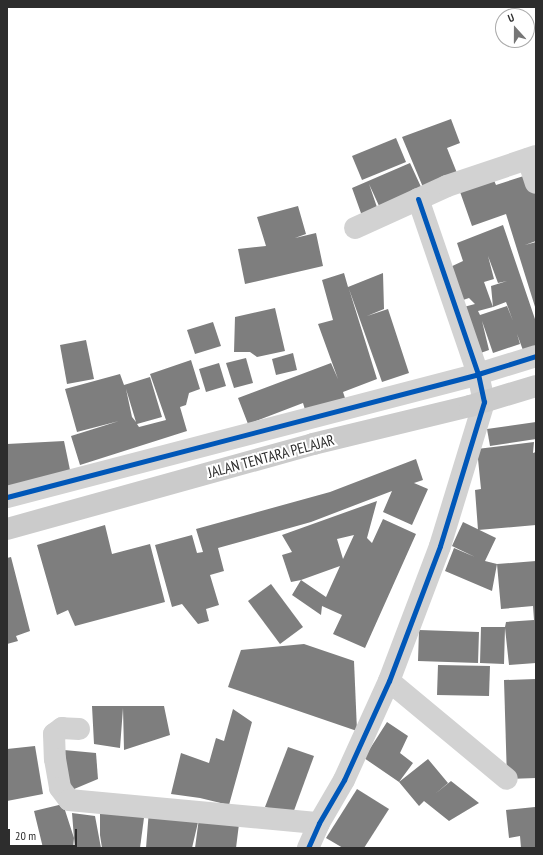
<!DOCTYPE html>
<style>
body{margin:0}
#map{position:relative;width:543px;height:855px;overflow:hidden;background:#fff;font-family:"PT Sans Narrow",sans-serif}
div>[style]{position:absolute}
.building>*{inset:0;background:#7e7e7e}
.minor>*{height:22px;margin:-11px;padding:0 11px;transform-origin:11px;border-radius:11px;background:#d2d2d2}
.secondary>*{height:22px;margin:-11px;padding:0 11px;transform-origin:11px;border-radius:11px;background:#cbcbcb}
.cycleway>*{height:5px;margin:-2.5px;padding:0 2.5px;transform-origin:2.5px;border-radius:2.5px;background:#0057b8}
span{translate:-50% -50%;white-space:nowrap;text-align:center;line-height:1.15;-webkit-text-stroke:4px #fff;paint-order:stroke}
.street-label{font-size:15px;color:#2d2d2d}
.frame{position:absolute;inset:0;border:8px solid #2d2d2d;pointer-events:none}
.north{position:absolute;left:495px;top:8px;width:40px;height:40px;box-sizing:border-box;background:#fff;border:1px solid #ababab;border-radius:50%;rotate:339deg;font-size:11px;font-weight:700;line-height:16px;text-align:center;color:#2d2d2d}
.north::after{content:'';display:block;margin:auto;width:14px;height:18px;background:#767676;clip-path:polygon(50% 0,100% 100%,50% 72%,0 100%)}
.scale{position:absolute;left:8px;top:829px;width:69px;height:18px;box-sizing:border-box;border:2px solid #2d2d2d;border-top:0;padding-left:5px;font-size:12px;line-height:14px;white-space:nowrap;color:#2d2d2d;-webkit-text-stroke:3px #fff;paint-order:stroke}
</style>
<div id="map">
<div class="building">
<i style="clip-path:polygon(451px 119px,460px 143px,447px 148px,459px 178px,425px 192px,402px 137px)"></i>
<i style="clip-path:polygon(396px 138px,406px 162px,362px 180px,352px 156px)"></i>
<i style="clip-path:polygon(410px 163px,422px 189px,380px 208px,369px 184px,378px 210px,362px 216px,352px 188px)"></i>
<i style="clip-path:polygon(530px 174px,536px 193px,536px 241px,525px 245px,536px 242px,536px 310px,506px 214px,472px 226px,459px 189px,493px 178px,496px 185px)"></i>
<i style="clip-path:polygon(298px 206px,306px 234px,295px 238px,316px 233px,323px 266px,245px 284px,238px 249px,266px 246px,257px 217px)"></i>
<i style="clip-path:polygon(evenodd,503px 225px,536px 322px,536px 349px,524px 353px,517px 334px,520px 344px,493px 353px,482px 321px,489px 350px,475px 355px,460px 308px,475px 304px,469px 298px,457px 302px,446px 269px,463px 261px,457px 243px,503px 225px,488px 256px,498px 283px,507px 281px,491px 286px,493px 307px,506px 302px,513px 321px,507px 306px,480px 315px,478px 311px,493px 307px,484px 282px,494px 279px,488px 256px)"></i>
<i style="clip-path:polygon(344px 273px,348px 287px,383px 273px,384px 309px,367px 316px,388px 309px,409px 373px,382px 382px,349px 289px,377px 379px,343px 392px,345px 398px,306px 413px,303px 403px,248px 424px,238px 398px,331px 363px,338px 379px,318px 324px,333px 320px,322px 280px)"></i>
<i style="clip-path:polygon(275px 308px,285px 351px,257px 357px,250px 352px,234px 352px,235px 317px)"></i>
<i style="clip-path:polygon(213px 322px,221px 346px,195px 354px,187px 330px)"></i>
<i style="clip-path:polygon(86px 340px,94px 379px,67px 384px,60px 345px)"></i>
<i style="clip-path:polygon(293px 353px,297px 370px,276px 375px,272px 359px)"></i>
<i style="clip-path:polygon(246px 358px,253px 383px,234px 388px,226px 363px)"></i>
<i style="clip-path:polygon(evenodd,191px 360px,200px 389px,189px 393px,186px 405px,180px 407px,187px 431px,80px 465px,71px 436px,119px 421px,77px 432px,65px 389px,120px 374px,124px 385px,150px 377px,162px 417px,137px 424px,139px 427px,166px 420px,150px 374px,191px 360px,126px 389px,136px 422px,132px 417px,126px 389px)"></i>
<i style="clip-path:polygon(219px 363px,226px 386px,206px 392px,199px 369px)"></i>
<i style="clip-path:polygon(536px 422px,536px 439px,490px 446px,487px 429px)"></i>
<i style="clip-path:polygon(64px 441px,70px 470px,7px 487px,7px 444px)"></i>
<i style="clip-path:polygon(534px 442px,533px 453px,536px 452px,536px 525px,478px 530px,475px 490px,481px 489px,477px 449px)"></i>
<i style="clip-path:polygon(416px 459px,423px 480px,414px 483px,428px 489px,412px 525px,383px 512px,392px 491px,311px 522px,218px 548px,224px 571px,210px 575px,219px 605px,206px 609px,209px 621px,198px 624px,182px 604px,172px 607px,155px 545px,192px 535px,197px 553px,203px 552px,196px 529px,330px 492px)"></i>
<i style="clip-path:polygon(evenodd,377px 501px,367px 538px,372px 543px,383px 519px,416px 534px,365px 648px,333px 634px,342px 615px,322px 606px,321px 615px,292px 595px,301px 580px,326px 597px,340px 566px,301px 580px,291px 582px,282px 555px,292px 552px,282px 535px,377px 501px,354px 535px,343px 559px,337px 539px,354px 535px)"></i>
<i style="clip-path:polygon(463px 522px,496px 538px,485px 561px,497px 564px,492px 591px,445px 571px,454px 548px,475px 557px,452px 546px)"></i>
<i style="clip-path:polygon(105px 525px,112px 554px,150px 544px,165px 602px,75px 626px,68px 610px,57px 615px,37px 545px)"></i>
<i style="clip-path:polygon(11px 557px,30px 631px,16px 636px,18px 641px,7px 644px,7px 558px)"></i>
<i style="clip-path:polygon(536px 561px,536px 663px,509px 665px,505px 628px,504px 664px,480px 663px,481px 627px,505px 627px,506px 622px,534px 620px,533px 606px,501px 609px,497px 564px)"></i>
<i style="clip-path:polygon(271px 584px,303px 627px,280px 644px,248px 601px)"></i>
<i style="clip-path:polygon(419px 630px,479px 632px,478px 663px,418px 661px)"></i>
<i style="clip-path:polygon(304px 644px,354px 661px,357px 731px,228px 687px,241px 650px)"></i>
<i style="clip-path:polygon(438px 665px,490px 666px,489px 696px,437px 695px)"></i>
<i style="clip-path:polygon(536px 679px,536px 778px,507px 779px,504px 680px)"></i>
<i style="clip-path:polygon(92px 706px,164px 706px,170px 735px,124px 750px,123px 708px,120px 748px,94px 744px)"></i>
<i style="clip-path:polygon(233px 709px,252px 722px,229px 805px,200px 798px,171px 794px,181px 753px,209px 763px,216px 738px,224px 741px)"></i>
<i style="clip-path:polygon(387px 722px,408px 736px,400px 753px,413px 763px,399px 782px,428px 759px,448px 783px,435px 794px,451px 781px,479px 803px,449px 821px,424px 801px,419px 806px,399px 782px,364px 758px)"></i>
<i style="clip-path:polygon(35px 746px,43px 794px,7px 801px,7px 749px)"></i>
<i style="clip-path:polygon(288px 747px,314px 756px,292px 816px,265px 807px)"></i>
<i style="clip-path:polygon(64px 750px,96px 753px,98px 779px,67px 792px)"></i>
<i style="clip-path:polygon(357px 789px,389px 809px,364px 848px,343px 848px,326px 838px)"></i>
<i style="clip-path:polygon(63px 804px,74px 838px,72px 813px,95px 816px,101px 848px,75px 848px,74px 838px,73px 848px,43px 848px,34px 811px)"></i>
<i style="clip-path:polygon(100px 807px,145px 810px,140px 848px,102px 848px,100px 835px)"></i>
<i style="clip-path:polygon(535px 807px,536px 848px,521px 848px,520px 836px,509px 838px,506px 810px)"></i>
<i style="clip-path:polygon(149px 810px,200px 814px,239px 824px,236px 848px,195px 848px,199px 818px,192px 848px,146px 848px)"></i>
</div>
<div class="minor">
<i style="left:528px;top:159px;width:25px;rotate:72deg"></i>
<i style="left:355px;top:228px;width:101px;rotate:-24.5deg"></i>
<i style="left:447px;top:186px;width:94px;rotate:-18.6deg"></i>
<i style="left:7px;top:497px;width:487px;rotate:-14.6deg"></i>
<i style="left:478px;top:374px;width:61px;rotate:-17.2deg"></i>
<i style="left:389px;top:681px;width:153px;rotate:39.7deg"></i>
<i style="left:79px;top:729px;width:17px;rotate:-177deg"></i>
<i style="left:62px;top:728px;width:10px;rotate:143deg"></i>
<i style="left:54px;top:734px;width:25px;rotate:88deg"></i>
<i style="left:55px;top:759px;width:29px;rotate:80deg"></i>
<i style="left:60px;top:788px;width:15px;rotate:53deg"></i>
<i style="left:69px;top:800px;width:251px;rotate:5.3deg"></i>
<i style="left:308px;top:848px;width:27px;rotate:-66deg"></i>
<i style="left:319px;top:823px;width:50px;rotate:-59.8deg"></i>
<i style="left:344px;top:780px;width:109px;rotate:-65.6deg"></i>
<i style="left:389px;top:681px;width:144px;rotate:-69.3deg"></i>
<i style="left:440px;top:546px;width:151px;rotate:-73deg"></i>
<i style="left:484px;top:402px;width:29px;rotate:-102deg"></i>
<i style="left:478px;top:374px;width:185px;rotate:-108.9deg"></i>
</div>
<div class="secondary">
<i style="left:7px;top:529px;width:318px;rotate:-15.5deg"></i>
<i style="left:313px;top:444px;width:162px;rotate:-13.6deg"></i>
<i style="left:470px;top:406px;width:69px;rotate:-16.9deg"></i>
</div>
<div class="cycleway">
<i style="left:7px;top:497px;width:487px;rotate:-14.6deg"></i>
<i style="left:478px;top:374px;width:61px;rotate:-17.2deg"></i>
<i style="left:308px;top:848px;width:27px;rotate:-66deg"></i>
<i style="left:319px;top:823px;width:50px;rotate:-59.8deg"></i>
<i style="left:344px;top:780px;width:109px;rotate:-65.6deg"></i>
<i style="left:389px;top:681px;width:144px;rotate:-69.3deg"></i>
<i style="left:440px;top:546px;width:151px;rotate:-73deg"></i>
<i style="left:484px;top:402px;width:29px;rotate:-102deg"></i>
<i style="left:478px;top:374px;width:185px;rotate:-108.9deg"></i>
</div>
<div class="street-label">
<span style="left:271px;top:456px;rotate:-15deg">JALAN TENTARA PELAJAR</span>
</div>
<div class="frame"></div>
<div class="north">U</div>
<div class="scale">20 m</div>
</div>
